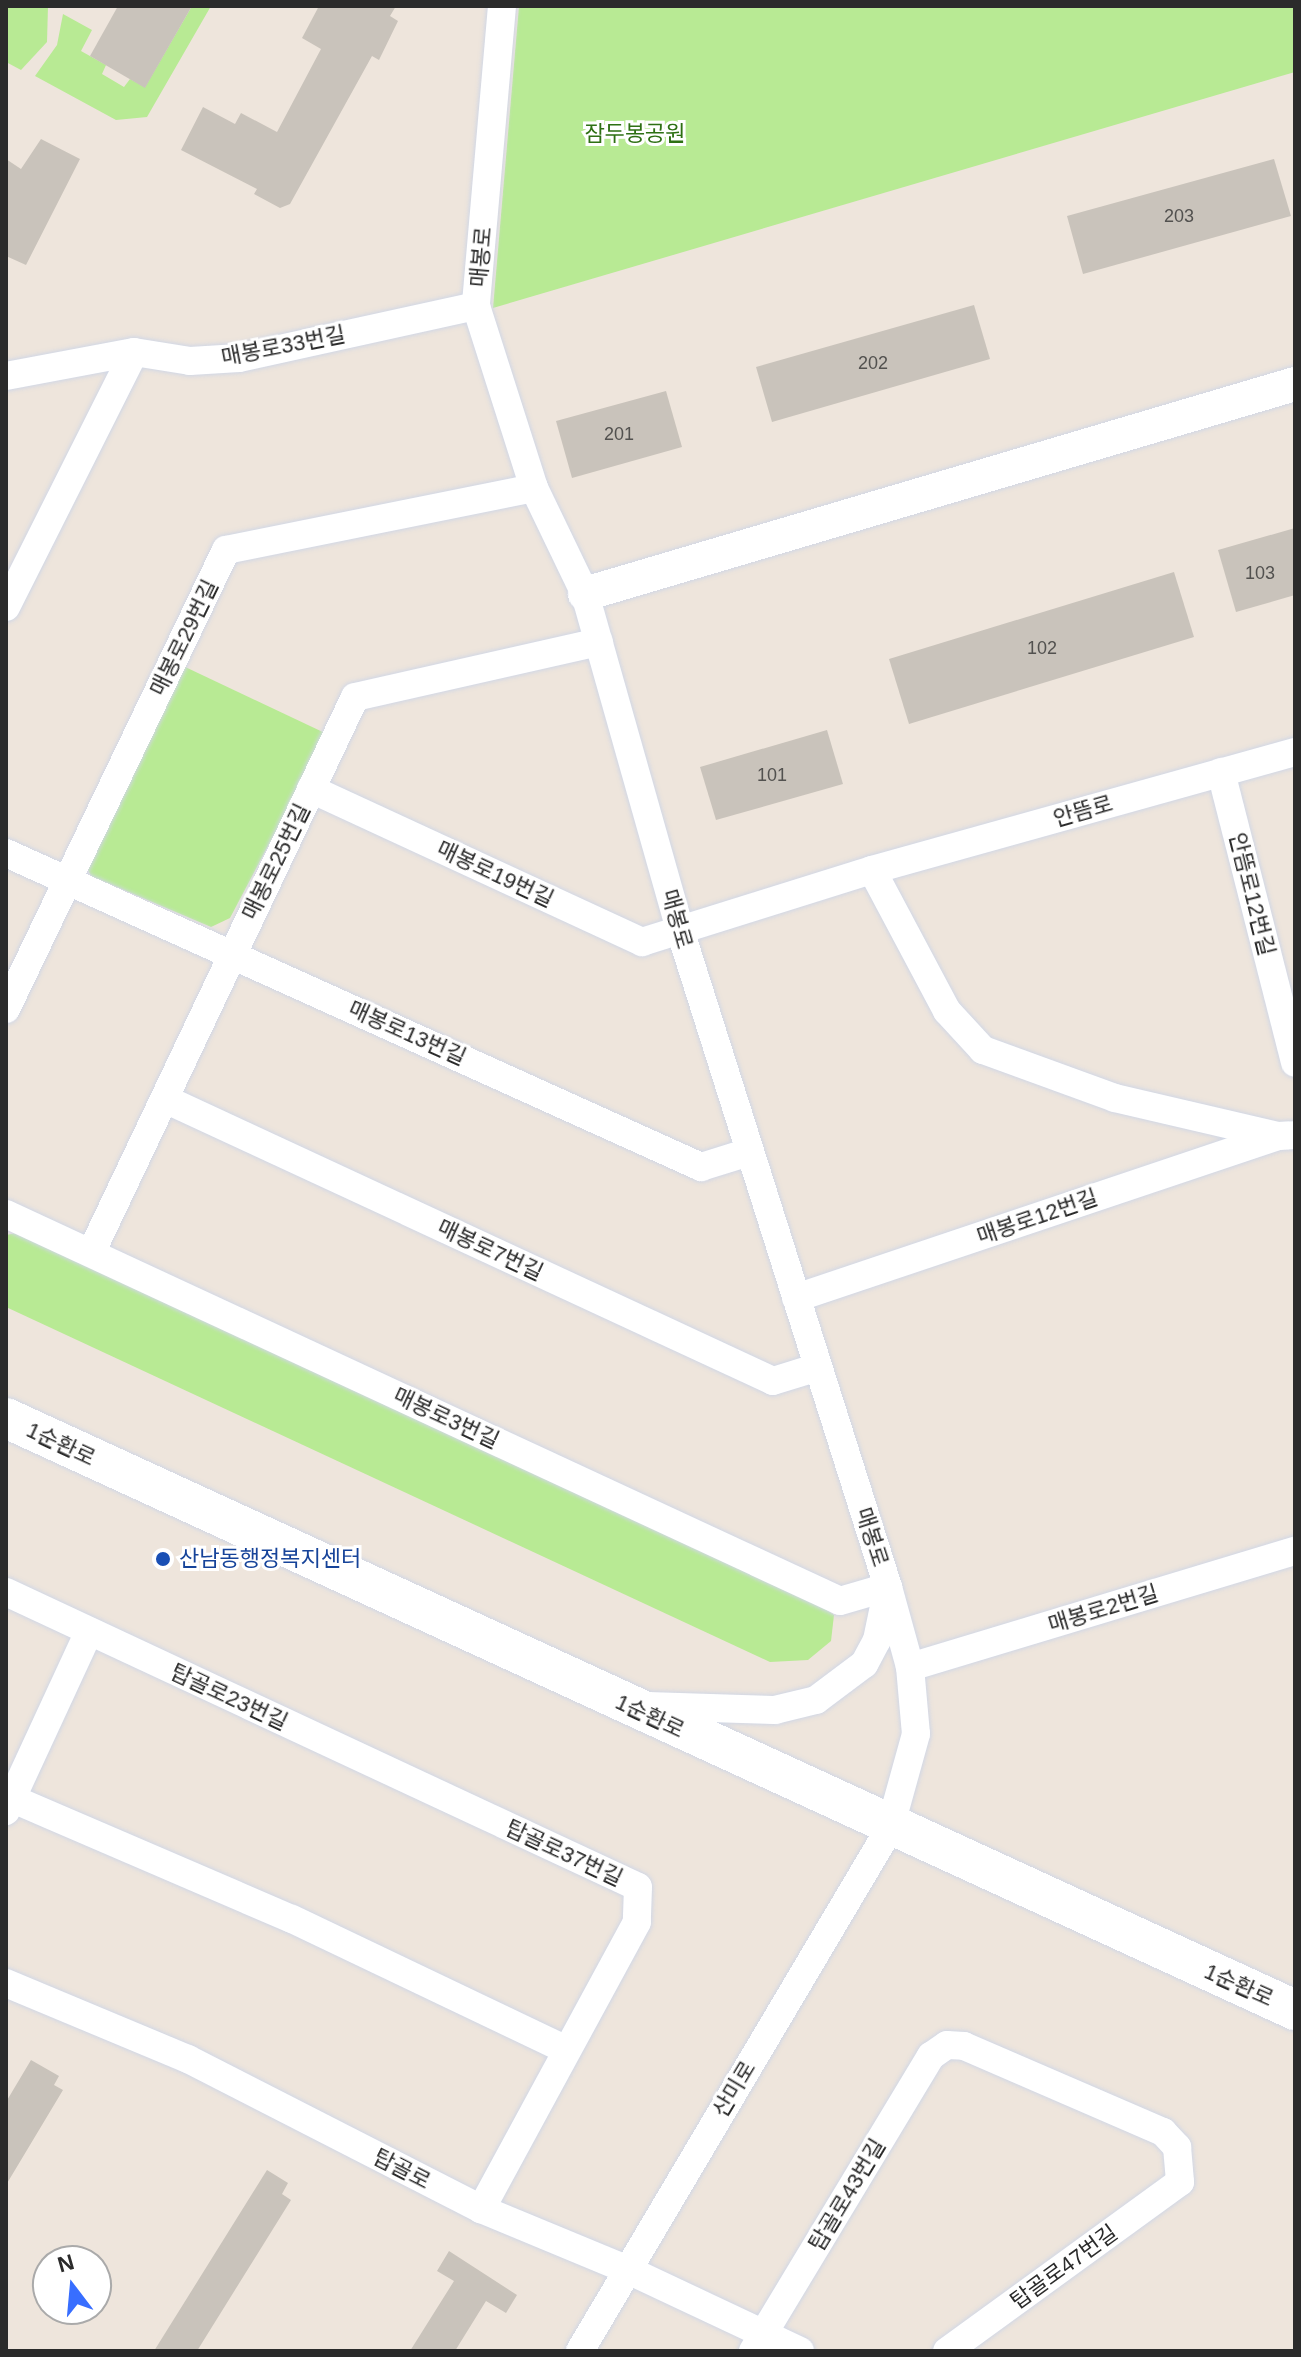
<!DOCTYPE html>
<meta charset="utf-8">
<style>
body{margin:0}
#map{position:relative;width:1301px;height:2357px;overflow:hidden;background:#eee5dc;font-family:Helvetica,"Noto Sans KR",sans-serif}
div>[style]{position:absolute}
.green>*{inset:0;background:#b8ea94}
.building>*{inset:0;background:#c9c3bb}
.roads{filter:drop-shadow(0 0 2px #d1d7e5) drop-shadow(0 0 2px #d1d7e5)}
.minor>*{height:28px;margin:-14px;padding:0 14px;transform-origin:14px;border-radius:14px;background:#fff}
.tertiary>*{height:34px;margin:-17px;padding:0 17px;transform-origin:17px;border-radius:17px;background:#fff}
.secondary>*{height:40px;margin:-20px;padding:0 20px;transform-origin:20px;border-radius:20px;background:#fff}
.dots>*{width:22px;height:22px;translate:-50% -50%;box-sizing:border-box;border:4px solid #fff;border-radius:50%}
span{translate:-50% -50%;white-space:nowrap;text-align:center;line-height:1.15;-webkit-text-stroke:6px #fff;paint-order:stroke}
.number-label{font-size:18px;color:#52514f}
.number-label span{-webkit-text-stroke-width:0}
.park-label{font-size:22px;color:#2e7014}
.street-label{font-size:22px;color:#2b2b2b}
.transit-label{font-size:22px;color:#164399}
.left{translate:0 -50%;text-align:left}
.frame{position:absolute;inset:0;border:8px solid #2b2b2b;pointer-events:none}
.north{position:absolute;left:32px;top:2245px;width:80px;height:80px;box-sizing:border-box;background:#fff;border:2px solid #aaa;border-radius:50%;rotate:344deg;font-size:22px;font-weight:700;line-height:32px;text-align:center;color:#2b2b2b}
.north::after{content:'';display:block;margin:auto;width:28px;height:36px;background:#386eff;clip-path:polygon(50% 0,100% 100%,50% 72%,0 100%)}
</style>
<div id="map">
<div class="green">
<i style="clip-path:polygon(8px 6px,48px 6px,47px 42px,21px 70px,6px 62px)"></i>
<i style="clip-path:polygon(192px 6px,211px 6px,147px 117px,116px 120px,35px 76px,57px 45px,63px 14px,92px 30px,81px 51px,106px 65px,102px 74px,124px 87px,130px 79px,145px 87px)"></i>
<i style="clip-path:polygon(519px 6px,1295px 6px,1295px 72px,493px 308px)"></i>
<i style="clip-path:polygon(181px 665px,327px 734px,230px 918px,211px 927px,91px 876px,83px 860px)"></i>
<i style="clip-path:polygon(22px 1232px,806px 1595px,834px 1615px,831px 1641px,808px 1660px,770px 1662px,6px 1307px,6px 1235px)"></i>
</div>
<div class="building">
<i style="clip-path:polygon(118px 6px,192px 6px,145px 88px,90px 56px)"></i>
<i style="clip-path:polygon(319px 6px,396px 6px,390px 16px,398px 21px,379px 60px,372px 56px,290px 204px,280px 208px,254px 194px,257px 189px,181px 150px,203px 107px,235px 124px,241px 113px,277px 132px,321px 49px,302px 38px)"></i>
<i style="clip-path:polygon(41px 139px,80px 159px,26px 265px,6px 256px,6px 159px,21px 169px)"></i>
<i style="clip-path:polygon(1274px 159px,1291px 216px,1083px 274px,1067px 216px)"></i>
<i style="clip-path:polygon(974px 305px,990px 359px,772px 422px,756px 367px)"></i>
<i style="clip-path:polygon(666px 391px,682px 447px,572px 478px,556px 421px)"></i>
<i style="clip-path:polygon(1295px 528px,1295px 595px,1236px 612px,1218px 550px)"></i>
<i style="clip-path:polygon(1174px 572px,1194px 637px,909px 724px,889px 659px)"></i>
<i style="clip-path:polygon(827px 730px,843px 784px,716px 820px,700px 767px)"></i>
<i style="clip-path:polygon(31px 2060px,59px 2076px,54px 2085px,63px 2090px,6px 2185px,6px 2102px)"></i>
<i style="clip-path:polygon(267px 2170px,288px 2183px,282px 2194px,291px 2200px,197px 2351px,154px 2351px)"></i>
<i style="clip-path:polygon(449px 2251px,517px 2295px,506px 2313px,486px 2301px,455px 2351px,410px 2351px,454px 2281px,437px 2271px)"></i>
</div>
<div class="roads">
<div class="minor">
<i style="left:502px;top:6px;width:301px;rotate:95deg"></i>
<i style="left:476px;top:306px;width:191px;rotate:72.3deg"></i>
<i style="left:534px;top:488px;width:118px;rotate:64.3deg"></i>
<i style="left:585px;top:594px;width:349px;rotate:74.2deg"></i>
<i style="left:680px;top:930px;width:689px;rotate:72.43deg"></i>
<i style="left:888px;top:1587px;width:83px;rotate:74.6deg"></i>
<i style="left:910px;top:1667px;width:67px;rotate:84.9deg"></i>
<i style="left:916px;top:1734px;width:98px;rotate:105.5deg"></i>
<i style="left:890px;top:1828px;width:608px;rotate:120.66deg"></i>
<i style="left:6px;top:376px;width:130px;rotate:-10.6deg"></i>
<i style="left:6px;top:607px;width:285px;rotate:-63.3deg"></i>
<i style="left:134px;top:352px;width:57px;rotate:9.1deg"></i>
<i style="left:190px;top:361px;width:49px;rotate:-3.5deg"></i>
<i style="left:239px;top:358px;width:243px;rotate:-12.4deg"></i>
<i style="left:1221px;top:772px;width:300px;rotate:75.7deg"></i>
<i style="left:311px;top:789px;width:365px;rotate:24.8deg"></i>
<i style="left:642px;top:942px;width:241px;rotate:-17.4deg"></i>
<i style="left:872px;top:870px;width:439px;rotate:-15.6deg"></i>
<i style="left:6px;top:853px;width:763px;rotate:24.31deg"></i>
<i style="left:701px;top:1167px;width:50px;rotate:-17.4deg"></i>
<i style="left:872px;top:870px;width:160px;rotate:62deg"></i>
<i style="left:947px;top:1011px;width:53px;rotate:47.3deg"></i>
<i style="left:983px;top:1050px;width:140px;rotate:20deg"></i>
<i style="left:1115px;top:1098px;width:167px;rotate:13.1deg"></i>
<i style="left:6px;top:1009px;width:509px;rotate:-64.39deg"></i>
<i style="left:226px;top:550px;width:314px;rotate:-11.4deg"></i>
<i style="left:165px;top:1099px;width:670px;rotate:24.88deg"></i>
<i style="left:773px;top:1381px;width:47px;rotate:-17.3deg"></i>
<i style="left:6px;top:1214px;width:919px;rotate:24.89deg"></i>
<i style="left:840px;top:1601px;width:50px;rotate:-16.3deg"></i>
<i style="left:888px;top:1587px;width:54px;rotate:101.7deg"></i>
<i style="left:877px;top:1640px;width:27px;rotate:118deg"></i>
<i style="left:864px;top:1664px;width:60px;rotate:143.1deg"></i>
<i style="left:816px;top:1700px;width:42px;rotate:166.3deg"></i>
<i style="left:775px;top:1710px;width:129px;rotate:-178.2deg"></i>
<i style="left:91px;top:1253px;width:615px;rotate:-64.6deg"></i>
<i style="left:355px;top:697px;width:250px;rotate:-12.7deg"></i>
<i style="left:796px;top:1298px;width:508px;rotate:-18.58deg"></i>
<i style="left:1278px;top:1136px;width:17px;rotate:-3deg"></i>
<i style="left:6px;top:1592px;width:697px;rotate:25.02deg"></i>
<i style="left:638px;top:1887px;width:35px;rotate:92deg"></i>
<i style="left:637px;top:1922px;width:327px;rotate:118.5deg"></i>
<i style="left:910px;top:1667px;width:402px;rotate:-16.8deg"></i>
<i style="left:6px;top:1796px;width:311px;rotate:23.3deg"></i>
<i style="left:292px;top:1919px;width:301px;rotate:25.5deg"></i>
<i style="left:6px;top:1811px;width:198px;rotate:-65.2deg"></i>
<i style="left:6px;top:1983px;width:197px;rotate:22.7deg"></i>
<i style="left:188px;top:2059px;width:329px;rotate:27.1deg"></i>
<i style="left:481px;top:2209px;width:159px;rotate:22.5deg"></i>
<i style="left:628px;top:2270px;width:190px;rotate:25.2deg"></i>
<i style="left:753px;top:2351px;width:345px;rotate:-58.9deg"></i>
<i style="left:931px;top:2056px;width:19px;rotate:-35deg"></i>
<i style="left:947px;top:2045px;width:17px;rotate:3deg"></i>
<i style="left:964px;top:2046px;width:217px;rotate:23.4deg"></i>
<i style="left:1163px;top:2132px;width:21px;rotate:47deg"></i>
<i style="left:1177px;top:2147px;width:35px;rotate:85deg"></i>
<i style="left:1180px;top:2182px;width:288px;rotate:144deg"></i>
</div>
<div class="tertiary">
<i style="left:585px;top:594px;width:740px;rotate:-16.48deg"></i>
</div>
<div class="secondary">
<i style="left:6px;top:1418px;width:1418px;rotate:24.67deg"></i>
</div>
</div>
<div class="dots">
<i style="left:163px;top:1559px;background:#1a4fb4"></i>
</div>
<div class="number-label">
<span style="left:1179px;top:216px">203</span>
<span style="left:873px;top:363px">202</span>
<span style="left:619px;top:434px">201</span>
<span style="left:1260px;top:573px">103</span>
<span style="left:1042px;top:648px">102</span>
<span style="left:772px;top:775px">101</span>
</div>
<div class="park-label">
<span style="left:635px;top:134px">잠두봉공원</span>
</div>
<div class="street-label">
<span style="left:481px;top:257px;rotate:-85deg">매봉로</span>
<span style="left:283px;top:346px;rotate:-11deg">매봉로33번길</span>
<span style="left:184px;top:638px;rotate:-64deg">매봉로29번길</span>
<span style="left:1083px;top:811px;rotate:-16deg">안뜸로</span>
<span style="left:276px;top:862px;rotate:-64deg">매봉로25번길</span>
<span style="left:495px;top:874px;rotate:25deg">매봉로19번길</span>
<span style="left:1252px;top:894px;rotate:76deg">안뜸로12번길</span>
<span style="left:677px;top:919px;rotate:74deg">매봉로</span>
<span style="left:407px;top:1033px;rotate:24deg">매봉로13번길</span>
<span style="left:1037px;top:1217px;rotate:-19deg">매봉로12번길</span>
<span style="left:490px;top:1250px;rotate:25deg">매봉로7번길</span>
<span style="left:446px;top:1418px;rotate:25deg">매봉로3번길</span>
<span style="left:61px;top:1444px;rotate:25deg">1순환로</span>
<span style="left:872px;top:1537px;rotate:72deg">매봉로</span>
<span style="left:1103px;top:1609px;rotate:-17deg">매봉로2번길</span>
<span style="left:229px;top:1697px;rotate:25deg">탑골로23번길</span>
<span style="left:650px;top:1716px;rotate:25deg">1순환로</span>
<span style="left:564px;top:1853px;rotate:25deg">탑골로37번길</span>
<span style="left:1239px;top:1985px;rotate:24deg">1순환로</span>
<span style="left:734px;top:2089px;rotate:-59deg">산미로</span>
<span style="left:402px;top:2169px;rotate:27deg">탑골로</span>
<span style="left:847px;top:2195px;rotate:-59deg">탑골로43번길</span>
<span style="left:1064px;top:2267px;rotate:-36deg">탑골로47번길</span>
</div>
<div class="transit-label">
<span class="left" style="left:179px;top:1559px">산남동행정복지센터</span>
</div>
<div class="frame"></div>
<div class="north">N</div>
</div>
